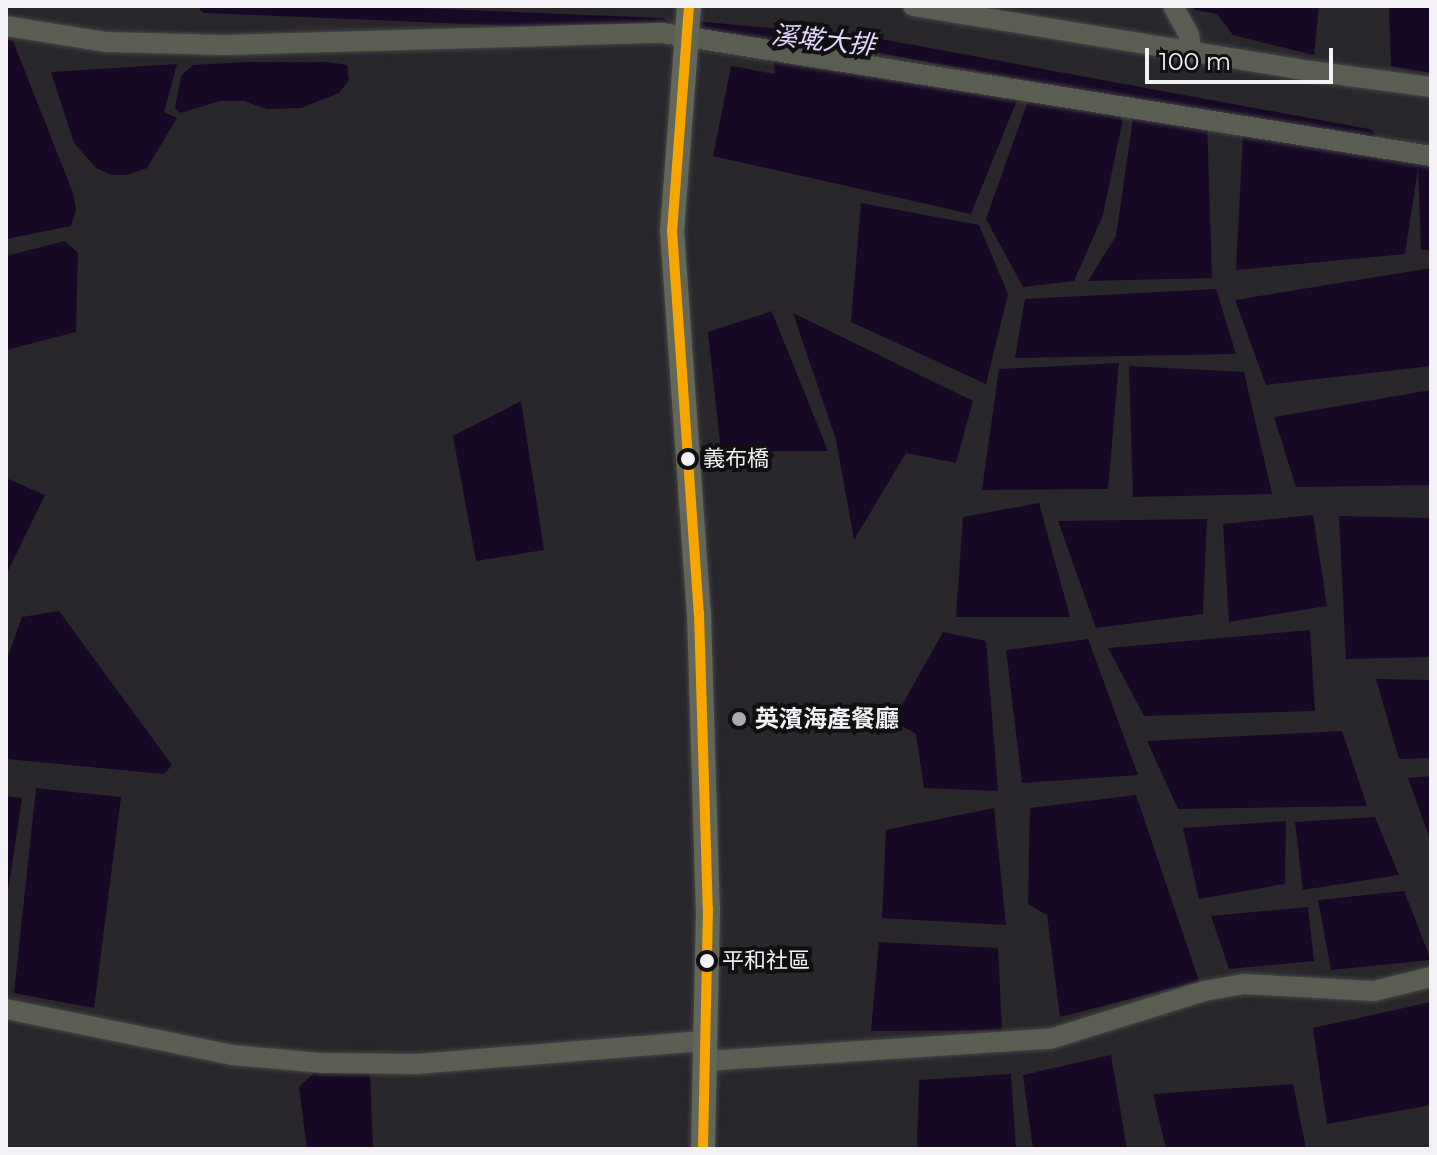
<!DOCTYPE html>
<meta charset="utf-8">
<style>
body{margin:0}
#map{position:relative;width:1437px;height:1155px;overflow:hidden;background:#29272b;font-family:Montserrat,"Noto Sans TC",sans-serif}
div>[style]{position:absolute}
.water>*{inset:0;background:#170926}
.canal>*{height:14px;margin:-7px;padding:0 7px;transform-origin:7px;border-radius:7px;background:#170926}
.roads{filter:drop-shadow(0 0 2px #454446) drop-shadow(0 0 2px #454446)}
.minor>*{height:20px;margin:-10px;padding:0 10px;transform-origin:10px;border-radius:10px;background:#595d52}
.major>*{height:24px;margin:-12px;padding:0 12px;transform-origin:12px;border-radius:12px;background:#63675a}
.bus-1>*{height:10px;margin:-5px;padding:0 5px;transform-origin:5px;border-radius:5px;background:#f7a600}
.dots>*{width:22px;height:22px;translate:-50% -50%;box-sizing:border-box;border:4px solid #100f12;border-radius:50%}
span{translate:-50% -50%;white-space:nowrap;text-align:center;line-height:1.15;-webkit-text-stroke:8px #100f12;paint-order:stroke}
.bus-label{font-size:22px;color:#f3f1f5}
.left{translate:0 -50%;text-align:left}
.poi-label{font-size:24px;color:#f3f1f5;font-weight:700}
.water-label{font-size:26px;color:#e4d6fe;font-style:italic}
.frame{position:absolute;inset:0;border:8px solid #f3f1f5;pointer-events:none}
.scale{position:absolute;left:1145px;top:48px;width:188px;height:36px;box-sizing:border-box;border:4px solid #f3f1f5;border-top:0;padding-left:10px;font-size:24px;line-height:28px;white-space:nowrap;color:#f3f1f5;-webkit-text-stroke:6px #100f12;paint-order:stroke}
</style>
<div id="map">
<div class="water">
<i style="clip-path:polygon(1192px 6px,1319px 6px,1314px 55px,1233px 35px,1217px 14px,1195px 10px)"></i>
<i style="clip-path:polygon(1389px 6px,1431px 6px,1431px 73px,1391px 66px)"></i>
<i style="clip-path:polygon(6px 39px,13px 41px,73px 193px,76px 210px,71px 226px,6px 239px)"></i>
<i style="clip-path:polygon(247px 62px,328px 62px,347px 65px,349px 80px,339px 93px,301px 108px,267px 109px,244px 101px,220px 101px,180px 113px,175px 108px,181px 76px,193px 65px)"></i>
<i style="clip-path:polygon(774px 62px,1017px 100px,971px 214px,713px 156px,731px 66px,775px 74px)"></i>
<i style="clip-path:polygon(177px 64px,164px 112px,177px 118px,147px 168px,127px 175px,112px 175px,96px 168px,74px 143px,51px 72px)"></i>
<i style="clip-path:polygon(1029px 98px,1123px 118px,1103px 215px,1074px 281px,1023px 287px,986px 219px)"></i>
<i style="clip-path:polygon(1133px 119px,1207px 119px,1212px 278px,1088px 281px,1116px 236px)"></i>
<i style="clip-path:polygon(1243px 134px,1431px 164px,1431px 250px,1421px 250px,1418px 168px,1405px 254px,1236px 270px)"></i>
<i style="clip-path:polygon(861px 203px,979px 225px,1008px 294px,986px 384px,851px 322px)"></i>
<i style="clip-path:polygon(65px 241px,78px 253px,76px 332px,6px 350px,6px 256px)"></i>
<i style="clip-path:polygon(1431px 268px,1431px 366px,1266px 385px,1235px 300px)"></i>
<i style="clip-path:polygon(1216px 289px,1236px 354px,1015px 358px,1025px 299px)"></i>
<i style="clip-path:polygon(772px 311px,772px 312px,828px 451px,721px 451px,708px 332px)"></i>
<i style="clip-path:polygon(793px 313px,973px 401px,956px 463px,906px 453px,854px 540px,836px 440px)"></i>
<i style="clip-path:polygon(1119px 363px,1108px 489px,982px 490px,999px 369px)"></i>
<i style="clip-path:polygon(1129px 366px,1244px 372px,1272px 494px,1133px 497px)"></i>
<i style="clip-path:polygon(1431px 390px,1431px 485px,1296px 487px,1274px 417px)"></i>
<i style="clip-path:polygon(521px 401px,544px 550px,476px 561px,453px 436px)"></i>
<i style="clip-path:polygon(6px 478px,45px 495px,6px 575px)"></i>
<i style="clip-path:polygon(1039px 503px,1070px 617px,956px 617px,963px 517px)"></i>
<i style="clip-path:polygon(1313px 515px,1327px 606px,1229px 622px,1223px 524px)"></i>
<i style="clip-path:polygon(1339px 516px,1431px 518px,1431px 657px,1346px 659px)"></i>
<i style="clip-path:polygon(1207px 519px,1203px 614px,1096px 628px,1058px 521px)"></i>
<i style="clip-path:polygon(59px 611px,172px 765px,164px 774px,6px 759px,6px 662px,22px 617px)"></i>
<i style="clip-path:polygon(1310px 630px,1315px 711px,1144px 716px,1108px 648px)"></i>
<i style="clip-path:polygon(943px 632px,986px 641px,998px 791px,924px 788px,916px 734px,893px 721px)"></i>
<i style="clip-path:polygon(1088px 639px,1138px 775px,1022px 783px,1006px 650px)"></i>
<i style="clip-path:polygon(1376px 679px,1431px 680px,1431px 758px,1399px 759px)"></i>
<i style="clip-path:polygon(1342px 731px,1367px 806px,1178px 809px,1147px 741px)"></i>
<i style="clip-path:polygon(1431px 776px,1431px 842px,1408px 778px)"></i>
<i style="clip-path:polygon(36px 788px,121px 797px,94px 1008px,14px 993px)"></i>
<i style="clip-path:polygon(1136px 795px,1199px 981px,1060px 1017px,1047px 915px,1028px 904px,1030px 808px)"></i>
<i style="clip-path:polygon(6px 796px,22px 798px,6px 905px)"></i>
<i style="clip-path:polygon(994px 808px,1006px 925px,882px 918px,886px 830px)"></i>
<i style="clip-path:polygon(1375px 817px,1399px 875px,1303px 890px,1295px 822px)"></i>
<i style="clip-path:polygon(1286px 821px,1285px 884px,1199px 899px,1183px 828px)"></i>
<i style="clip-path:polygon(1404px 891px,1431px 960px,1331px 970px,1318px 900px)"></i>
<i style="clip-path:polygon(1308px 907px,1314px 961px,1229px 969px,1211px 916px)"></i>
<i style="clip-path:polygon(879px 942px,998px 948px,1002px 1030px,871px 1031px)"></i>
<i style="clip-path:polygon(1431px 1002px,1431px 1105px,1327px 1124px,1313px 1028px)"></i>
<i style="clip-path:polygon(1111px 1055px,1127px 1149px,1033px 1149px,1023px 1075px)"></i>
<i style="clip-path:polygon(316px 1071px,370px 1072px,373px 1149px,307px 1149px,299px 1087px)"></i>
<i style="clip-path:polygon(1011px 1074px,1016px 1149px,917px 1149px,919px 1080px)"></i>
<i style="clip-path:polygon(1293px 1084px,1306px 1149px,1166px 1149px,1153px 1094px)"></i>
</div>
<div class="canal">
<i style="left:206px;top:6px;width:456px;rotate:2.4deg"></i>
<i style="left:682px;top:27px;width:188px;rotate:5.2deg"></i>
<i style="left:869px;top:44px;width:507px;rotate:10.45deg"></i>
</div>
<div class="roads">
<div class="minor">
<i style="left:913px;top:6px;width:388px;rotate:9.3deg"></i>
<i style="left:1296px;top:69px;width:136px;rotate:7.6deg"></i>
<i style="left:1173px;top:6px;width:33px;rotate:61deg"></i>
<i style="left:1189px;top:35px;width:15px;rotate:82deg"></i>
<i style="left:6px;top:26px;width:100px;rotate:9.2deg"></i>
<i style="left:105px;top:42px;width:119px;rotate:1.4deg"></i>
<i style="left:224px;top:45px;width:439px;rotate:-1.6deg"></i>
<i style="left:663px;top:33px;width:778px;rotate:9.1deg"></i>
<i style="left:6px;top:1009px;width:231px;rotate:11.5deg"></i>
<i style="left:232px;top:1055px;width:89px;rotate:5.1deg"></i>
<i style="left:321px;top:1063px;width:96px;rotate:0.6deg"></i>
<i style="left:417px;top:1064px;width:290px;rotate:-4.6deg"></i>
<i style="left:706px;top:1061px;width:345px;rotate:-3.7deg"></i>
<i style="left:1050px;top:1039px;width:161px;rotate:-17.3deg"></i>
<i style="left:1204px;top:991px;width:40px;rotate:-10deg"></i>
<i style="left:1243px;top:984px;width:131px;rotate:3.1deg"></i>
<i style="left:1374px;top:991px;width:59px;rotate:-13.8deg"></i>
</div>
<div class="major">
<i style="left:689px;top:6px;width:225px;rotate:94.3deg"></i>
<i style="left:672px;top:230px;width:384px;rotate:86deg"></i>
<i style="left:699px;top:613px;width:296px;rotate:88.3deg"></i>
<i style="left:708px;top:909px;width:240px;rotate:91.2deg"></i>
</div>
</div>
<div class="bus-1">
<i style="left:689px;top:6px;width:225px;rotate:94.3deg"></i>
<i style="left:672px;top:230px;width:384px;rotate:86deg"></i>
<i style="left:699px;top:613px;width:296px;rotate:88.3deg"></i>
<i style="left:708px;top:909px;width:240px;rotate:91.2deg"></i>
</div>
<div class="dots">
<i style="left:688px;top:459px;background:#f3f1f5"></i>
<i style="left:739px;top:719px;background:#acaaae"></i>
<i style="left:707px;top:961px;background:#f3f1f5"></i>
</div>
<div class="bus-label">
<span class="left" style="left:703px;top:459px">義布橋</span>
<span class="left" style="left:722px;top:961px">平和社區</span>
</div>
<div class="poi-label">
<span class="left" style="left:755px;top:719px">英濱海產餐廳</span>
</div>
<div class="water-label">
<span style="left:823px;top:41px;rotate:6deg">溪墘大排</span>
</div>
<div class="frame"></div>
<div class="scale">100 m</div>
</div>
